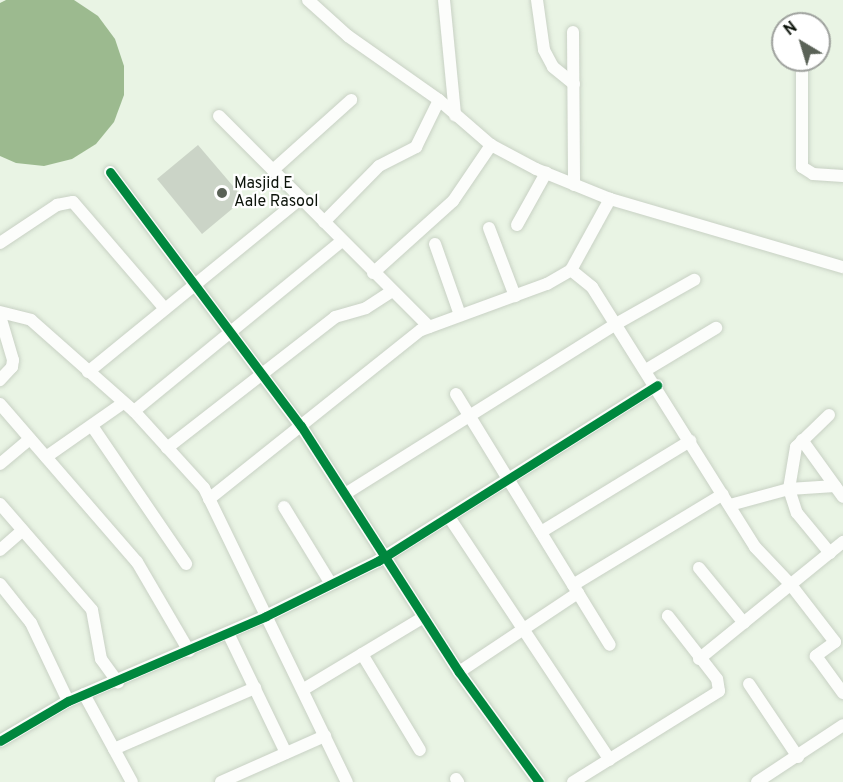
<!DOCTYPE html>
<style>
body{margin:0}
#map{position:relative;width:843px;height:782px;overflow:hidden;background:#e9f4e4;font-family:Overpass,sans-serif}
div>[style]{position:absolute}
.water>*{inset:0;background:#9cba8f}
.building>*{inset:0;background:#cbd4c7}
.roads{filter:drop-shadow(0 0 2px #c8d1c4) drop-shadow(0 0 2px #c8d1c4)}
.street>*{height:12px;margin:-6px;padding:0 6px;transform-origin:6px;border-radius:6px;background:#fcfdfb}
.cycleway>*{height:9px;margin:-4.5px;padding:0 4.5px;transform-origin:4.5px;border-radius:4.5px;background:#00873e}
.dots>*{width:16px;height:16px;translate:-50% -50%;box-sizing:border-box;border:3px solid #fff;border-radius:50%}
span{translate:-50% -50%;white-space:nowrap;text-align:center;line-height:1.15;-webkit-text-stroke:4.5px #fff;paint-order:stroke}
.poi-label{font-size:16px;color:#0d140b}
.left{translate:0 -50%;text-align:left}
.north{position:absolute;left:771px;top:12px;width:60px;height:60px;box-sizing:border-box;background:#fff;border:2px solid #9ea19d;border-radius:50%;rotate:322deg;font-size:16px;font-weight:700;line-height:24px;text-align:center;color:#0d140b}
.north::after{content:'';display:block;margin:auto;width:21px;height:27px;background:#5a6257;clip-path:polygon(50% 0,100% 100%,50% 72%,0 100%)}
</style>
<div id="map">
<div class="water">
<i style="clip-path:polygon(6px 0,74px 0,98px 16px,115px 39px,124px 66px,124px 95px,114px 122px,96px 144px,72px 159px,44px 166px,16px 163px,0 156px,0 3px)"></i>
</div>
<div class="building">
<i style="clip-path:polygon(198px 145px,244px 199px,202px 234px,157px 179px)"></i>
</div>
<div class="roads">
<div class="street">
<i style="left:308px;top:0;width:54px;rotate:42deg"></i>
<i style="left:348px;top:36px;width:111px;rotate:35.1deg"></i>
<i style="left:439px;top:100px;width:69px;rotate:40.9deg"></i>
<i style="left:491px;top:145px;width:51px;rotate:28.1deg"></i>
<i style="left:536px;top:169px;width:80px;rotate:22.1deg"></i>
<i style="left:610px;top:199px;width:243px;rotate:16.3deg"></i>
<i style="left:444px;top:0;width:116px;rotate:84.5deg"></i>
<i style="left:537px;top:0;width:50px;rotate:82deg"></i>
<i style="left:544px;top:50px;width:19px;rotate:62deg"></i>
<i style="left:553px;top:67px;width:27px;rotate:39deg"></i>
<i style="left:573px;top:32px;width:153px;rotate:89.6deg"></i>
<i style="left:802px;top:60px;width:107px;rotate:90deg"></i>
<i style="left:802px;top:167px;width:13px;rotate:32deg"></i>
<i style="left:813px;top:174px;width:30px;rotate:4deg"></i>
<i style="left:219px;top:116px;width:298px;rotate:45.1deg"></i>
<i style="left:273px;top:170px;width:105px;rotate:-41.9deg"></i>
<i style="left:110px;top:172px;width:318px;rotate:53.1deg"></i>
<i style="left:301px;top:426px;width:292px;rotate:57.3deg"></i>
<i style="left:459px;top:672px;width:136px;rotate:54deg"></i>
<i style="left:324px;top:222px;width:78px;rotate:-45.5deg"></i>
<i style="left:379px;top:166px;width:42px;rotate:-27.2deg"></i>
<i style="left:416px;top:147px;width:52px;rotate:-63.9deg"></i>
<i style="left:517px;top:225px;width:60px;rotate:-60.9deg"></i>
<i style="left:489px;top:228px;width:73px;rotate:69.1deg"></i>
<i style="left:0;top:243px;width:69px;rotate:-33.7deg"></i>
<i style="left:57px;top:205px;width:16px;rotate:-11deg"></i>
<i style="left:73px;top:202px;width:141px;rotate:49.3deg"></i>
<i style="left:435px;top:244px;width:75px;rotate:70.6deg"></i>
<i style="left:571px;top:270px;width:27px;rotate:39deg"></i>
<i style="left:592px;top:287px;width:307px;rotate:57.9deg"></i>
<i style="left:755px;top:547px;width:52px;rotate:46.5deg"></i>
<i style="left:791px;top:585px;width:72px;rotate:52.3deg"></i>
<i style="left:835px;top:642px;width:24px;rotate:144deg"></i>
<i style="left:816px;top:656px;width:46px;rotate:53.9deg"></i>
<i style="left:373px;top:273px;width:108px;rotate:-42deg"></i>
<i style="left:453px;top:201px;width:68px;rotate:-55.8deg"></i>
<i style="left:0;top:312px;width:32px;rotate:14deg"></i>
<i style="left:31px;top:320px;width:137px;rotate:41.5deg"></i>
<i style="left:134px;top:411px;width:104px;rotate:47.7deg"></i>
<i style="left:204px;top:488px;width:327px;rotate:64.1deg"></i>
<i style="left:0;top:316px;width:46px;rotate:73.5deg"></i>
<i style="left:13px;top:360px;width:7px;rotate:98deg"></i>
<i style="left:12px;top:367px;width:18px;rotate:133deg"></i>
<i style="left:646px;top:370px;width:82px;rotate:-31deg"></i>
<i style="left:88px;top:372px;width:275px;rotate:-39.2deg"></i>
<i style="left:456px;top:394px;width:294px;rotate:58.5deg"></i>
<i style="left:0;top:404px;width:209px;rotate:49.1deg"></i>
<i style="left:137px;top:562px;width:103px;rotate:59.7deg"></i>
<i style="left:134px;top:411px;width:269px;rotate:-39.3deg"></i>
<i style="left:829px;top:415px;width:46px;rotate:135.9deg"></i>
<i style="left:796px;top:447px;width:43px;rotate:99.5deg"></i>
<i style="left:789px;top:489px;width:25px;rotate:72deg"></i>
<i style="left:797px;top:513px;width:52px;rotate:50.5deg"></i>
<i style="left:92px;top:426px;width:167px;rotate:55.7deg"></i>
<i style="left:802px;top:440px;width:70px;rotate:54.3deg"></i>
<i style="left:167px;top:448px;width:213px;rotate:-37.9deg"></i>
<i style="left:335px;top:317px;width:32px;rotate:-16deg"></i>
<i style="left:366px;top:308px;width:31px;rotate:-33deg"></i>
<i style="left:46px;top:457px;width:94px;rotate:-35deg"></i>
<i style="left:0;top:464px;width:39px;rotate:-40deg"></i>
<i style="left:345px;top:494px;width:320px;rotate:-32.1deg"></i>
<i style="left:616px;top:324px;width:90px;rotate:-29.4deg"></i>
<i style="left:209px;top:499px;width:271px;rotate:-38.6deg"></i>
<i style="left:421px;top:330px;width:134px;rotate:-20.1deg"></i>
<i style="left:547px;top:284px;width:28px;rotate:-30deg"></i>
<i style="left:571px;top:270px;width:81px;rotate:-61.2deg"></i>
<i style="left:0;top:504px;width:140px;rotate:49deg"></i>
<i style="left:92px;top:610px;width:50px;rotate:79.6deg"></i>
<i style="left:101px;top:659px;width:29px;rotate:54deg"></i>
<i style="left:730px;top:505px;width:61px;rotate:-15.2deg"></i>
<i style="left:789px;top:489px;width:46px;rotate:-3.7deg"></i>
<i style="left:284px;top:507px;width:90px;rotate:58.6deg"></i>
<i style="left:449px;top:517px;width:291px;rotate:56.5deg"></i>
<i style="left:541px;top:532px;width:175px;rotate:-31.4deg"></i>
<i style="left:0;top:550px;width:30px;rotate:-41deg"></i>
<i style="left:699px;top:568px;width:71px;rotate:50.7deg"></i>
<i style="left:0;top:584px;width:50px;rotate:51.5deg"></i>
<i style="left:31px;top:623px;width:86px;rotate:64.6deg"></i>
<i style="left:573px;top:585px;width:175px;rotate:-31.2deg"></i>
<i style="left:228px;top:633px;width:133px;rotate:64.2deg"></i>
<i style="left:362px;top:654px;width:112px;rotate:58.9deg"></i>
<i style="left:699px;top:659px;width:186px;rotate:-39.1deg"></i>
<i style="left:459px;top:672px;width:143px;rotate:-33.6deg"></i>
<i style="left:749px;top:684px;width:88px;rotate:56.1deg"></i>
<i style="left:304px;top:689px;width:140px;rotate:-31deg"></i>
<i style="left:84px;top:694px;width:100px;rotate:61.4deg"></i>
<i style="left:0;top:741px;width:79px;rotate:-30.5deg"></i>
<i style="left:68px;top:701px;width:215px;rotate:-23.2deg"></i>
<i style="left:266px;top:616px;width:125px;rotate:-26.2deg"></i>
<i style="left:378px;top:561px;width:330px;rotate:-32.2deg"></i>
<i style="left:114px;top:749px;width:154px;rotate:-23.4deg"></i>
<i style="left:456px;top:779px;width:4px;rotate:56deg"></i>
<i style="left:221px;top:782px;width:114px;rotate:-23.9deg"></i>
<i style="left:573px;top:782px;width:172px;rotate:-31.9deg"></i>
<i style="left:719px;top:691px;width:12px;rotate:-99deg"></i>
<i style="left:717px;top:679px;width:80px;rotate:-127.9deg"></i>
<i style="left:757px;top:782px;width:103px;rotate:-33.5deg"></i>
</div>
</div>
<div class="cycleway">
<i style="left:110px;top:172px;width:318px;rotate:53.1deg"></i>
<i style="left:301px;top:426px;width:292px;rotate:57.3deg"></i>
<i style="left:459px;top:672px;width:136px;rotate:54deg"></i>
<i style="left:0;top:741px;width:79px;rotate:-30.5deg"></i>
<i style="left:68px;top:701px;width:215px;rotate:-23.2deg"></i>
<i style="left:266px;top:616px;width:125px;rotate:-26.2deg"></i>
<i style="left:378px;top:561px;width:330px;rotate:-32.2deg"></i>
</div>
<div class="dots">
<i style="left:222px;top:193px;background:#5a6257"></i>
</div>
<div class="poi-label">
<span class="left" style="left:234px;top:193px">Masjid E<br>Aale Rasool</span>
</div>
<div class="north">N</div>
</div>
